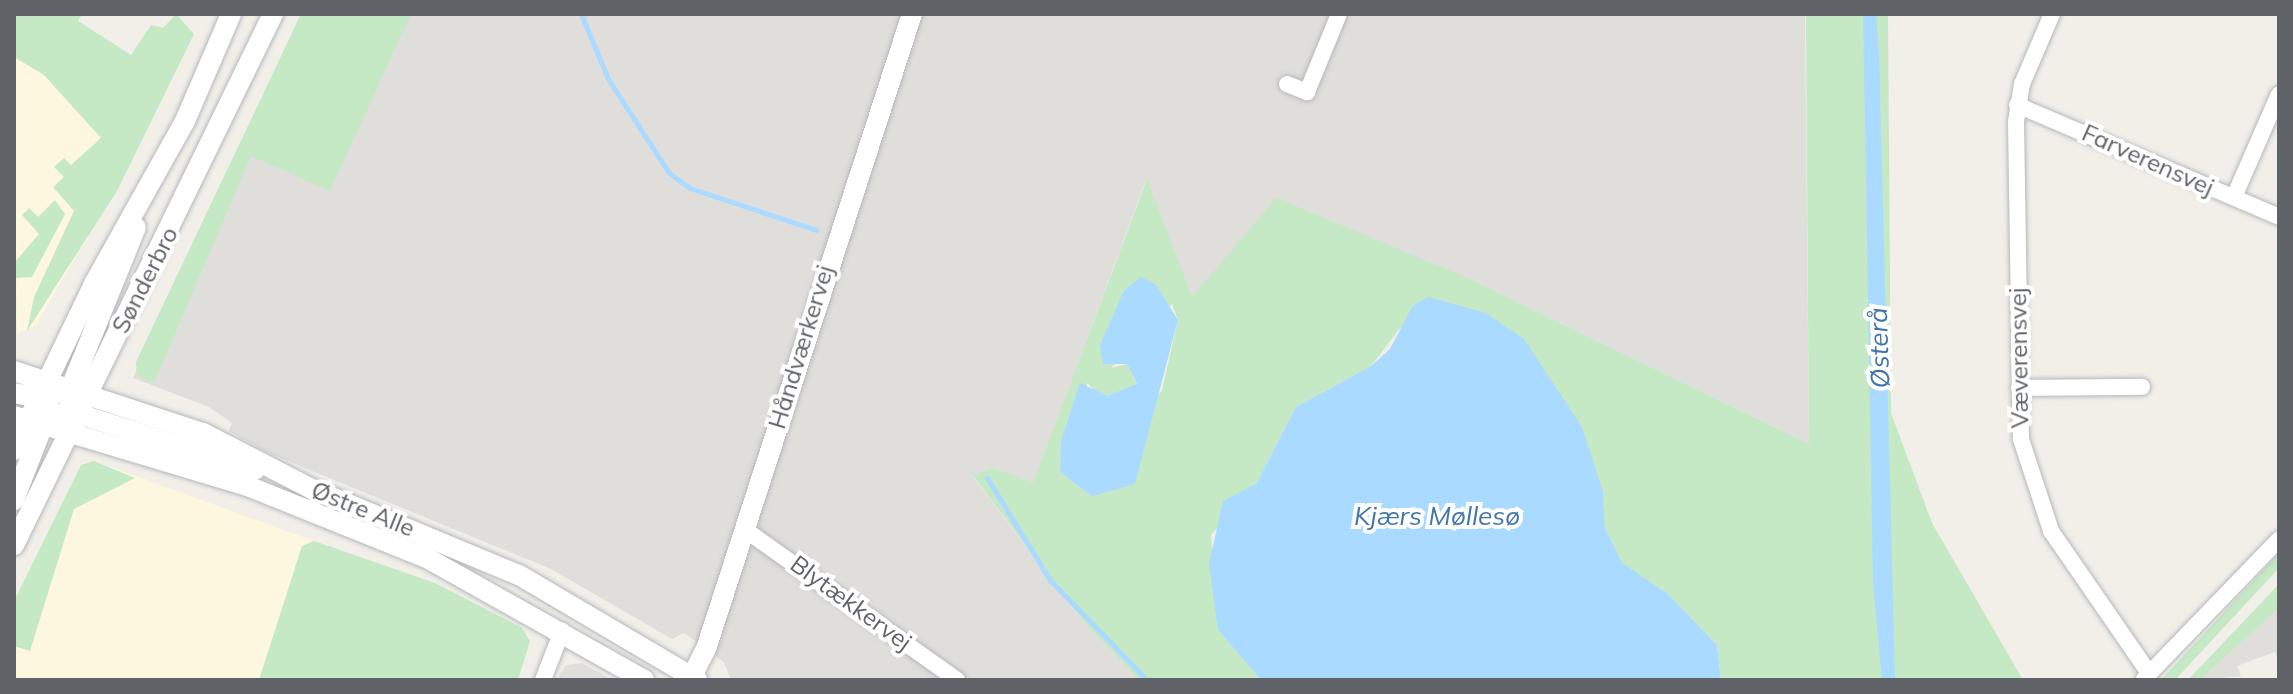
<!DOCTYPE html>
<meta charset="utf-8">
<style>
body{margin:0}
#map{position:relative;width:2293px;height:694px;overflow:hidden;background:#f1efe8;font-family:Mulish,sans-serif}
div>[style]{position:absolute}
.commercial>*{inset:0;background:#fef7e0}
.industrial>*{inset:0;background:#e0deda}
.green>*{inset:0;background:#c5e8c5}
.water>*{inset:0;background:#aadaff}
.stream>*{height:5px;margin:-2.5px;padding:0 2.5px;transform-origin:2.5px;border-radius:2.5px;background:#aadaff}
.roads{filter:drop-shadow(0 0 2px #b5b8bc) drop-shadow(0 0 2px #b5b8bc)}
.minor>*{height:16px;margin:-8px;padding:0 8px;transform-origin:8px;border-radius:8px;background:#fff}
.tertiary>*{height:20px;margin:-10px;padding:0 10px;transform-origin:10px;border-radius:10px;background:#fff}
span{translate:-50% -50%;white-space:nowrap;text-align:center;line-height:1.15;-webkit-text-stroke:8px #fff;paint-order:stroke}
.street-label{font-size:24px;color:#5f6368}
.water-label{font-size:26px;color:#4174aa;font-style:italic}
.frame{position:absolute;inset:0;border:16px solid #5f6368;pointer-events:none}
</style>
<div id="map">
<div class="commercial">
<i style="clip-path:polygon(14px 57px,51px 67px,131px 162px,36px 325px,17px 334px)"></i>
<i style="clip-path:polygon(94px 461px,314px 541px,302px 546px,259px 680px,14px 680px,14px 601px,81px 465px)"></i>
</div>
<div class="industrial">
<i style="clip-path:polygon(301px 14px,1805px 14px,1809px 444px,1470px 279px,1192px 298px,1146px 180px,1033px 484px,992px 467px,973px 477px,1086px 625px,1139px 680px,731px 680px,724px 662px,684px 633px,672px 639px,551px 569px,266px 452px,229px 431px,232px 423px,209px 407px,133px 378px)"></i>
<i style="clip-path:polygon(2279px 608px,2279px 662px,2275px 652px,2237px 666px,2241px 676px,2200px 680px)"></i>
<i style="clip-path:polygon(582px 663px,612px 680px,556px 680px,566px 665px)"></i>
</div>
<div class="green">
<i style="clip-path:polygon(20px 14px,82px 14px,78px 21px,131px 55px,151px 25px,163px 28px,176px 14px,194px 34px,117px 191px,27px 331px,34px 297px,74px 211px,53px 187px,64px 177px,54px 167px,64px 158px,71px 165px,101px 138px,44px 75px,14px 57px,14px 16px)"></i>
<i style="clip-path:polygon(301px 14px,411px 14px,330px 191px,251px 156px,154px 383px,137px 375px,136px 362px)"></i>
<i style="clip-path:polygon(evenodd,1806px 14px,1888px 14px,1891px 413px,1932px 523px,2023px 680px,1721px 680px,1717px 645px,1668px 594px,1622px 564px,1605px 528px,1603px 492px,1401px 327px,1371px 366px,1296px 407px,1256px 484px,1211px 535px,1218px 630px,1261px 680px,1139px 680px,1086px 625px,973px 476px,992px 467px,1033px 483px,1147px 179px,1192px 297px,1276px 198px,1470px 279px,1809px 444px,1806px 14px,1172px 304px,1178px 320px,1162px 390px,1092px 496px,1060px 471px,1061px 441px,1088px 383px,1095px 394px,1107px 396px,1137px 385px,1127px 364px,1111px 368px,1172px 304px)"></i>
<i style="clip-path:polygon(55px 200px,65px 214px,32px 277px,14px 278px,14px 263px,39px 234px,22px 215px,29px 208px,38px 217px)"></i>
<i style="clip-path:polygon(94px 461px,135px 478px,74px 509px,30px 651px,14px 646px,14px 601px,81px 465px)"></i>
<i style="clip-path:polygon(314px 541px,435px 583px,522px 628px,530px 641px,518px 680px,259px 680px,302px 546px)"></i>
<i style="clip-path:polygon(2279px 553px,2279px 568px,2175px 680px,2161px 680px)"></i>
<i style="clip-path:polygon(2279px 584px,2279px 608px,2200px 680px,2188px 680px)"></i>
</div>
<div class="water">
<i style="clip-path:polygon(1863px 14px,1876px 14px,1879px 53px,1895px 680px,1882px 680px,1873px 583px)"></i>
<i style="clip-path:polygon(1141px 277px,1156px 285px,1178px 320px,1135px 484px,1092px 496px,1060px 472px,1061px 441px,1080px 383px,1107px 396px,1137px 384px,1127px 364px,1103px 364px,1100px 345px,1124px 291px)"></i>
<i style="clip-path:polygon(1428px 297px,1486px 313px,1524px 339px,1582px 427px,1603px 492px,1605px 528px,1622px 563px,1668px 594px,1717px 645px,1721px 680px,1261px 680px,1218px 630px,1209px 564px,1223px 501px,1256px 484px,1296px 407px,1371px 366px,1390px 349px,1412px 307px)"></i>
</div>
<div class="stream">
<i style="left:581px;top:14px;width:70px;rotate:67.4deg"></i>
<i style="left:608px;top:79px;width:112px;rotate:57deg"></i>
<i style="left:669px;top:173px;width:26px;rotate:36deg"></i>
<i style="left:690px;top:188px;width:133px;rotate:18.4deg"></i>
<i style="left:987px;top:478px;width:120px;rotate:58.3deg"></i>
<i style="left:1050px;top:580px;width:139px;rotate:45.9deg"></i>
</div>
<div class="roads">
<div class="minor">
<i style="left:2052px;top:14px;width:76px;rotate:113.2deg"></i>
<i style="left:2022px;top:84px;width:38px;rotate:99deg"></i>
<i style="left:2016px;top:122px;width:317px;rotate:89.1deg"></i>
<i style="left:2021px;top:439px;width:97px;rotate:71.9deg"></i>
<i style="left:2051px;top:531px;width:173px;rotate:55.4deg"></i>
<i style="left:1287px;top:84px;width:22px;rotate:22deg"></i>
<i style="left:1307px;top:92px;width:84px;rotate:-67.7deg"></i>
<i style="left:2017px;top:105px;width:285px;rotate:23.1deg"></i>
<i style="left:2234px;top:197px;width:112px;rotate:-66.4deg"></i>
<i style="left:2019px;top:388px;width:123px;rotate:-0.5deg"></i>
<i style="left:744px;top:529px;width:261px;rotate:35.3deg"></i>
<i style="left:2144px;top:679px;width:194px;rotate:-46deg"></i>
<i style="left:543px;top:680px;width:53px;rotate:-68.8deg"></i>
</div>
<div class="tertiary">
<i style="left:14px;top:371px;width:199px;rotate:18.2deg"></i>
<i style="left:203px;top:433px;width:123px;rotate:27.2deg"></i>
<i style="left:312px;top:489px;width:224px;rotate:22.6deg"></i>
<i style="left:519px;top:575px;width:207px;rotate:30.5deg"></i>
<i style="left:14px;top:393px;width:36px;rotate:11deg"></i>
<i style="left:67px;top:397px;width:183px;rotate:-67.9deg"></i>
<i style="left:14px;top:416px;width:246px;rotate:16.7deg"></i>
<i style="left:250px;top:487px;width:191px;rotate:21.9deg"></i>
<i style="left:427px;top:558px;width:249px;rotate:29.3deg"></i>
<i style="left:34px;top:425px;width:29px;rotate:-22deg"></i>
<i style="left:61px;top:414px;width:27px;rotate:6deg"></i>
<i style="left:88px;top:417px;width:175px;rotate:17.6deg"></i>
<i style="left:14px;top:450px;width:187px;rotate:-64.3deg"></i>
<i style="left:95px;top:282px;width:184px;rotate:-60.8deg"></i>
<i style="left:185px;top:121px;width:116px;rotate:-66.7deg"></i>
<i style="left:14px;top:500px;width:91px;rotate:-68.8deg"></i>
<i style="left:14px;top:545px;width:591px;rotate:-64deg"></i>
<i style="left:690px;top:680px;width:35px;rotate:-63deg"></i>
<i style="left:706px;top:649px;width:668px;rotate:-72.03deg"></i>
</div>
</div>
<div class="street-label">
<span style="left:2148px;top:160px;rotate:24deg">Farverensvej</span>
<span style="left:145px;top:280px;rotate:-63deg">Sønderbro</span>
<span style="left:801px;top:347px;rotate:-73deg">Håndværkervej</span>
<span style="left:2019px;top:358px;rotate:-91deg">Væverensvej</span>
<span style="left:363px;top:509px;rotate:22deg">Østre Alle</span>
<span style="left:851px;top:603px;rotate:36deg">Blytækkervej</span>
</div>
<div class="water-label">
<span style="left:1879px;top:348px;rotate:-92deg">Østerå</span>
<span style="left:1437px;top:516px">Kjærs Møllesø</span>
</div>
<div class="frame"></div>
</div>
